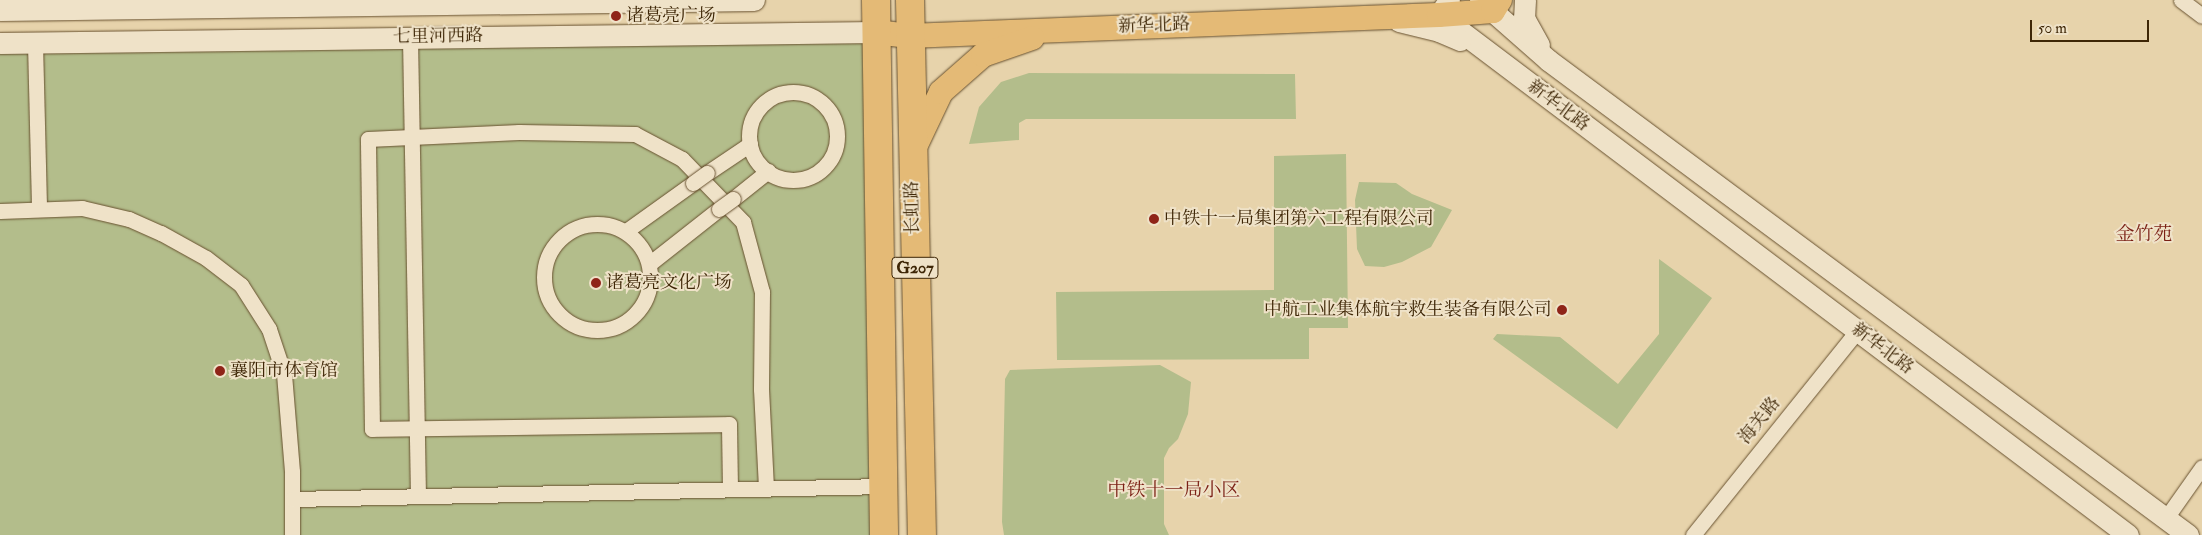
<!DOCTYPE html>
<meta charset="utf-8">
<style>
body{margin:0}
#map{position:relative;width:2202px;height:535px;overflow:hidden;background:#e7d3ab;font-family:"IM FELL Double Pica","Noto Serif SC",serif}
div>[style]{position:absolute}
.green>*{inset:0;background:#b3bd8b}
.roads{filter:drop-shadow(0 0 1px #68512f) drop-shadow(0 0 1px #68512f)}
.street>*{height:15px;margin:-7.5px;padding:0 7.5px;transform-origin:7.5px;border-radius:7.5px;background:#efe2c8}
.street>.ring{margin:-7.5px;padding:0;box-sizing:content-box;background:none;border:15px solid #efe2c8;border-radius:50%}
.secondary>*{height:21px;margin:-10.5px;padding:0 10.5px;transform-origin:10.5px;border-radius:10.5px;background:#efe2c8}
.primary>*{height:24px;margin:-12px;padding:0 12px;transform-origin:12px;border-radius:12px;background:#e4ba76}
.highway>*{height:28px;margin:-14px;padding:0 14px;transform-origin:14px;border-radius:14px;background:#e4ba76}
.bridges{filter:drop-shadow(0 0 1px #68512f) drop-shadow(0 0 1px #68512f)}
.street-bridge>*{height:15px;margin:-7.5px;padding:0 7.5px;transform-origin:7.5px;border-radius:7.5px;background:#efe2c8}
.dots>*{width:14px;height:14px;translate:-50% -50%;box-sizing:border-box;border:2px solid #efe2c8;border-radius:50%}
span{translate:-50% -50%;white-space:nowrap;text-align:center;line-height:1.15;-webkit-text-stroke:4px #efe2c8;paint-order:stroke}
.shield-label span{padding:1px 4px;background:#efe2c8;border:1px solid;border-radius:4px;-webkit-text-stroke-width:0}
.shield-label{font-size:16px;color:#3e2606;font-weight:700}
.poi-label{font-size:18px;color:#3e2606}
.left{translate:0 -50%;text-align:left}
.right{translate:-100% -50%;text-align:right}
.street-label{font-size:18px;color:#3e2606}
.neighbourhood-label{font-size:19px;color:#7a1f14}
.scale{position:absolute;left:2030px;top:20px;width:119px;height:22px;box-sizing:border-box;border:2px solid #3e2606;border-top:0;padding-left:6px;font-size:15px;line-height:18px;white-space:nowrap;color:#3e2606;-webkit-text-stroke:4px #efe2c8;paint-order:stroke}
</style>
<div id="map">
<div class="green">
<i style="clip-path:polygon(876px 32px,884px 535px,0 535px,0 37px)"></i>
<i style="clip-path:polygon(1029px 73px,1295px 74px,1296px 119px,1026px 119px,1019px 123px,1019px 140px,969px 144px,979px 107px,1001px 82px)"></i>
<i style="clip-path:polygon(1346px 154px,1348px 328px,1309px 328px,1309px 359px,1057px 360px,1056px 292px,1274px 290px,1274px 156px)"></i>
<i style="clip-path:polygon(1359px 182px,1396px 183px,1412px 194px,1452px 210px,1431px 247px,1402px 262px,1384px 267px,1365px 266px,1357px 249px,1355px 200px)"></i>
<i style="clip-path:polygon(1659px 259px,1712px 298px,1617px 429px,1493px 339px,1497px 334px,1560px 337px,1618px 384px,1659px 334px)"></i>
<i style="clip-path:polygon(1160px 365px,1191px 382px,1188px 414px,1178px 439px,1169px 448px,1164px 458px,1164px 524px,1169px 535px,1004px 535px,1002px 522px,1005px 379px,1010px 370px)"></i>
</div>
<div class="roads">
<div class="street">
<i style="left:2181px;top:0;width:26px;rotate:37deg"></i>
<i style="left:410px;top:38px;width:458px;rotate:89deg"></i>
<i style="left:35px;top:43px;width:166px;rotate:88.6deg"></i>
<i class="ring" style="left:749px;top:92px;width:73px;height:73px"></i>
<i style="left:707px;top:173px;width:52px;rotate:-34deg"></i>
<i style="left:733px;top:199px;width:45px;rotate:-38.7deg"></i>
<i style="left:0;top:211px;width:82px;rotate:-2.1deg"></i>
<i style="left:82px;top:208px;width:48px;rotate:13.2deg"></i>
<i style="left:129px;top:219px;width:35px;rotate:24deg"></i>
<i style="left:161px;top:233px;width:51px;rotate:29.1deg"></i>
<i style="left:206px;top:258px;width:44px;rotate:37.6deg"></i>
<i style="left:241px;top:285px;width:52px;rotate:57.5deg"></i>
<i style="left:269px;top:329px;width:47px;rotate:71.6deg"></i>
<i style="left:284px;top:374px;width:98px;rotate:85.3deg"></i>
<i style="left:292px;top:472px;width:63px;rotate:90deg"></i>
<i class="ring" style="left:544px;top:224px;width:91px;height:91px"></i>
<i style="left:626px;top:231px;width:82px;rotate:-35.6deg"></i>
<i style="left:649px;top:264px;width:89px;rotate:-38.2deg"></i>
<i style="left:730px;top:489px;width:65px;rotate:-90.9deg"></i>
<i style="left:729px;top:424px;width:357px;rotate:179.2deg"></i>
<i style="left:372px;top:429px;width:290px;rotate:-90.8deg"></i>
<i style="left:368px;top:139px;width:151px;rotate:-2.7deg"></i>
<i style="left:519px;top:132px;width:116px;rotate:1deg"></i>
<i style="left:635px;top:134px;width:53px;rotate:28deg"></i>
<i style="left:682px;top:159px;width:88px;rotate:45.9deg"></i>
<i style="left:743px;top:222px;width:73px;rotate:74.8deg"></i>
<i style="left:762px;top:292px;width:97px;rotate:90.6deg"></i>
<i style="left:761px;top:389px;width:99px;rotate:87.1deg"></i>
<i style="left:293px;top:499px;width:590px;rotate:-1.26deg"></i>
<i style="left:2166px;top:518px;width:62px;rotate:-54.8deg"></i>
<i style="left:1693px;top:535px;width:262px;rotate:-51.2deg"></i>
</div>
<div class="secondary">
<i style="left:1449px;top:0;width:18px;rotate:124deg"></i>
<i style="left:1439px;top:15px;width:863px;rotate:37.04deg"></i>
<i style="left:1480px;top:0;width:91px;rotate:41.4deg"></i>
<i style="left:1548px;top:60px;width:797px;rotate:36.58deg"></i>
<i style="left:1525px;top:0;width:18px;rotate:93deg"></i>
<i style="left:1524px;top:18px;width:31px;rotate:61deg"></i>
<i style="left:0;top:10px;width:754px;rotate:-0.76deg"></i>
<i style="left:1399px;top:21px;width:41px;rotate:14deg"></i>
<i style="left:1439px;top:31px;width:23px;rotate:23deg"></i>
<i style="left:0;top:43px;width:876px;rotate:-0.72deg"></i>
</div>
<div class="primary">
<i style="left:876px;top:32px;width:33px;rotate:7deg"></i>
<i style="left:909px;top:36px;width:530px;rotate:-2.27deg"></i>
<i style="left:1439px;top:15px;width:54px;rotate:-4.2deg"></i>
<i style="left:1493px;top:11px;width:13px;rotate:-58deg"></i>
<i style="left:913px;top:151px;width:65px;rotate:-64.6deg"></i>
<i style="left:941px;top:92px;width:56px;rotate:-41.4deg"></i>
<i style="left:983px;top:55px;width:52px;rotate:-19.1deg"></i>
</div>
<div class="highway">
<i style="left:876px;top:0;width:535px;rotate:89.14deg"></i>
<i style="left:910px;top:0;width:535px;rotate:88.72deg"></i>
</div>
</div>
<div class="bridges">
<div class="street-bridge">
<i style="left:693px;top:183px;width:17px;rotate:-36deg"></i>
<i style="left:719px;top:209px;width:17px;rotate:-36deg"></i>
</div>
</div>
<div class="dots">
<i style="left:616px;top:16px;background:#8f2418"></i>
<i style="left:1154px;top:219px;background:#8f2418"></i>
<i style="left:596px;top:283px;background:#8f2418"></i>
<i style="left:1562px;top:310px;background:#8f2418"></i>
<i style="left:220px;top:371px;background:#8f2418"></i>
</div>
<div class="shield-label">
<span style="left:915px;top:268px">G207</span>
</div>
<div class="poi-label">
<span class="left" style="left:626px;top:16px">诸葛亮广场</span>
<span class="left" style="left:1164px;top:219px">中铁十一局集团第六工程有限公司</span>
<span class="left" style="left:606px;top:283px">诸葛亮文化广场</span>
<span class="right" style="left:1552px;top:310px">中航工业集体航宇救生装备有限公司</span>
<span class="left" style="left:230px;top:371px">襄阳市体育馆</span>
</div>
<div class="street-label">
<span style="left:1154px;top:26px;rotate:-2deg">新华北路</span>
<span style="left:438px;top:37px;rotate:-1deg">七里河西路</span>
<span style="left:1558px;top:106px;rotate:37deg">新华北路</span>
<span style="left:913px;top:208px;rotate:-91deg">长虹路</span>
<span style="left:1882px;top:349px;rotate:37deg">新华北路</span>
<span style="left:1760px;top:421px;rotate:-51deg">海关路</span>
</div>
<div class="neighbourhood-label">
<span style="left:2144px;top:235px">金竹苑</span>
<span style="left:1174px;top:491px">中铁十一局小区</span>
</div>
<div class="scale">50 m</div>
</div>
